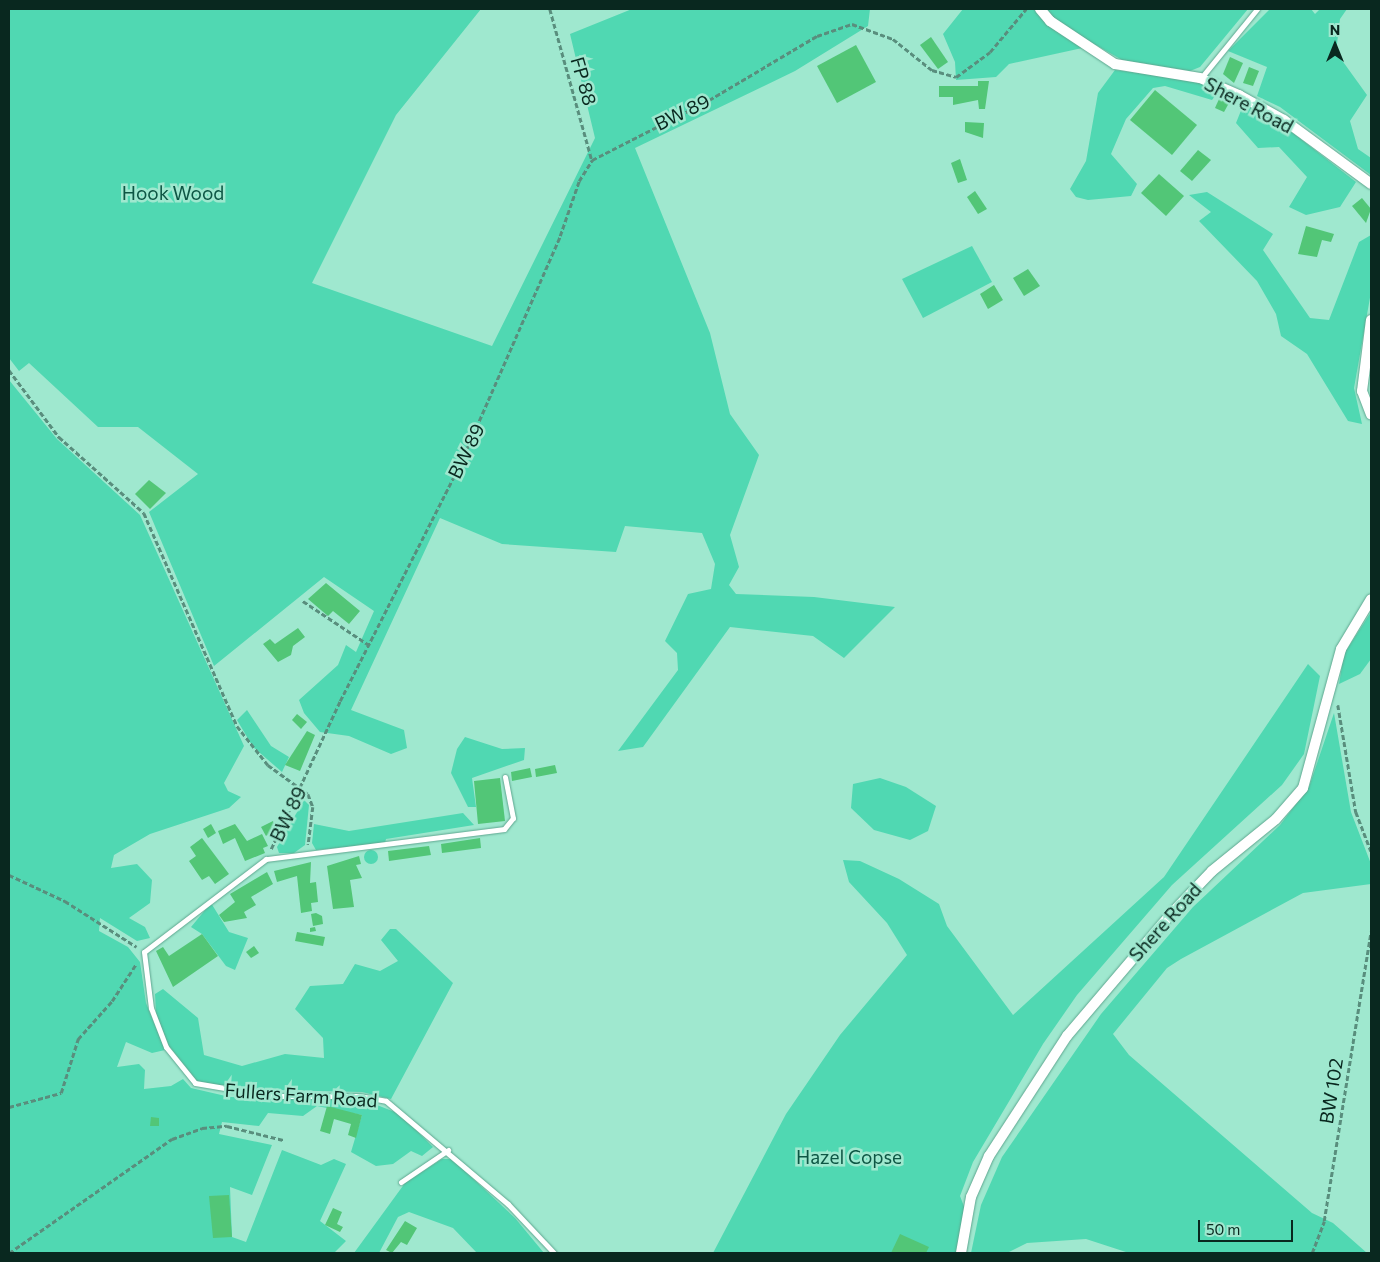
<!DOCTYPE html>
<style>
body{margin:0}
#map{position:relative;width:1380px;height:1262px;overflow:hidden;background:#9fe8cf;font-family:Commissioner,sans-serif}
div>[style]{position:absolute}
.green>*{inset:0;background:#50d8b2}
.round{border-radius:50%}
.building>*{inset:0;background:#52c677}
.path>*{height:2.5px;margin-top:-1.25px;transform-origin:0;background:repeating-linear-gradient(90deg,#598e7d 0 5px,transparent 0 7.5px)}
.roads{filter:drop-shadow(0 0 1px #5ea68f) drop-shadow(0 0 1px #5ea68f)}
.service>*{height:5px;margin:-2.5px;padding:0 2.5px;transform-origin:2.5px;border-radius:2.5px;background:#fff}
.minor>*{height:10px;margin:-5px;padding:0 5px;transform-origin:5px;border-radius:5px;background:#fff}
span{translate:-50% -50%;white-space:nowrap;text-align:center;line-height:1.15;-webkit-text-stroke:5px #9fe8cf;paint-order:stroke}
.street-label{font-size:19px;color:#09281f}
.park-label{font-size:19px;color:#0d5644}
.frame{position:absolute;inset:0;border:10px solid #09281f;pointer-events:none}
.north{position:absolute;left:1310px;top:20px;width:50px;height:50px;-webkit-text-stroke:4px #9fe8cf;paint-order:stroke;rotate:0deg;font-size:14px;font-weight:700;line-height:20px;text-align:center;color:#09281f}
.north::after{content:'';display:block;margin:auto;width:18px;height:22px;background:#09281f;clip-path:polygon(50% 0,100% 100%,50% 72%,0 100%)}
.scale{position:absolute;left:1198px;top:1220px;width:95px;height:22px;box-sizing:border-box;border:2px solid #09281f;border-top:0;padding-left:6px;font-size:15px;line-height:18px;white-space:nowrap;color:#09281f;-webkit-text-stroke:4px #9fe8cf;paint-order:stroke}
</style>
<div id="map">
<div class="green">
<i style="clip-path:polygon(9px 9px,481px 9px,396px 115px,312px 283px,492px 346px,595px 138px,570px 34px,632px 9px,870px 9px,868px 26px,795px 71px,635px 148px,710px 333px,730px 414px,759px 455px,730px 535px,739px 567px,729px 585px,736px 594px,814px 597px,895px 607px,844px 658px,813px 636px,730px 627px,643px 747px,618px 751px,678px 670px,677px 653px,665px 641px,688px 594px,711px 589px,715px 564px,702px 533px,625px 526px,616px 552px,502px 544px,440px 518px,351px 710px,404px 730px,407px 748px,391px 754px,349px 736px,320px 732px,304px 713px,299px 700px,338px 665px,346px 645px,356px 652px,374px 611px,324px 577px,214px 666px,149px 512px,198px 474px,138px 427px,98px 427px,29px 363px,19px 371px,9px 358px)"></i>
<i style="clip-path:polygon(963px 9px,1248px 9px,1200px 67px,1190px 71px,1122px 60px,1096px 45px,1009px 64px,996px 77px,956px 80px,955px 62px,943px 34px)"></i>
<i style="clip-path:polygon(1270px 9px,1311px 9px,1315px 14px,1320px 9px,1347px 9px,1340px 19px,1336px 52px,1367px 95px,1350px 121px,1358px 149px,1371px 158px,1371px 175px,1280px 107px,1257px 96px,1267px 67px,1228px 51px)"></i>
<i style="clip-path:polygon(1115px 70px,1194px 80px,1218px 92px,1212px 100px,1165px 86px,1153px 88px,1126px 119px,1111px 154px,1137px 184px,1131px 196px,1088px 200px,1076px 197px,1070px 189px,1086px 161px,1098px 93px)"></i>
<i style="clip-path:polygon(1244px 103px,1284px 126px,1356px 182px,1340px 207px,1306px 215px,1289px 207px,1307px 177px,1279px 147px,1258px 148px,1236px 123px)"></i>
<i style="clip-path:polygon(1207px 192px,1273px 234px,1263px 250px,1310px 318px,1329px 320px,1359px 242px,1371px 235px,1371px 292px,1354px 388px,1362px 424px,1348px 421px,1307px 354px,1281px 336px,1276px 314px,1257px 281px,1199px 221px,1211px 212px,1189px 195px)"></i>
<i style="clip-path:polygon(972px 246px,992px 282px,923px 318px,902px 279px)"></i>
<i style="clip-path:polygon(9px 380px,57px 439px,140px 515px,244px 746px,224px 783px,228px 791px,241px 797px,229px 808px,150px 834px,114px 855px,111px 868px,137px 864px,152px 880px,150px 903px,129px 918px,145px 927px,150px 938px,137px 941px,100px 918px,99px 931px,128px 947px,140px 962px,146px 1003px,165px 1050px,152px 1053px,126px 1042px,117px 1067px,139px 1064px,145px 1070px,144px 1089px,171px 1086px,183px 1079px,191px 1088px,230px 1097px,364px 1100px,400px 1114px,433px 1147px,422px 1156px,411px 1151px,393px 1164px,376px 1166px,351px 1152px,362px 1115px,317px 1106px,303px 1116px,268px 1113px,259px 1126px,222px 1122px,219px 1134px,272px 1145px,252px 1195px,230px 1187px,232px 1237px,246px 1242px,282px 1150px,321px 1165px,334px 1159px,346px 1164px,320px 1221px,346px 1241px,334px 1253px,9px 1253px)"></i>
<i style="clip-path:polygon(1371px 612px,1371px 659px,1360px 674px,1339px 684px,1344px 654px)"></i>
<i style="clip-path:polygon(1308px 664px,1320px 676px,1304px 754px,1282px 785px,1172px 885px,1077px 995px,1043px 1044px,973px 1162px,960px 1196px,965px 1209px,956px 1253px,713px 1253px,786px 1114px,840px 1035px,907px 955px,887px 923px,849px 882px,843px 860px,860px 861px,899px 879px,939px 904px,947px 926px,1013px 1015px,1164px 877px)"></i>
<i style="clip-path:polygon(247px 710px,271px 746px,289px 757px,282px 772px,253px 747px,237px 720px)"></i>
<i style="clip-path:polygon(1334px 713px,1351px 812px,1371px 864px,1371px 884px,1303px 893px,1181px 959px,1167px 968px,1113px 1034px,1129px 1055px,1312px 1213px,1333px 1223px,1367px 1253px,1129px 1253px,1086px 1239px,1027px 1243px,1007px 1253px,971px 1253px,981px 1205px,1002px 1157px,1101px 1014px,1193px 907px,1280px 825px,1309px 787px)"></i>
<i style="clip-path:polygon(465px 737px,502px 749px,525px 748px,524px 760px,472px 778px,476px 807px,468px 807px,451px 773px,457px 749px)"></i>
<i style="clip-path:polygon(880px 778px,906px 787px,936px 806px,928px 831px,910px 840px,874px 830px,851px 808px,853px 784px)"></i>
<i style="clip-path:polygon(304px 800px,309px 805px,305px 845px,294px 853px,279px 853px,277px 847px)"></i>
<i style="clip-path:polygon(463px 813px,474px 825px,386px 839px,385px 843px,316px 850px,312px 843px,314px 824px,349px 831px)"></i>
<i class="round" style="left:364px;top:850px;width:14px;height:14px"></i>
<i style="clip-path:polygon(211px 903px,229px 932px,248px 938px,235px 970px,226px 966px,202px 934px,191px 927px)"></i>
<i style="clip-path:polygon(390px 929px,396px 929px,453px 983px,391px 1099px,362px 1092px,227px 1089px,197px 1081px,169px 1046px,156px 1014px,155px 994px,163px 989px,198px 1018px,204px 1055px,242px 1066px,285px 1054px,324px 1058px,323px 1038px,295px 1009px,310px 986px,343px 984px,355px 964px,380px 971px,398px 961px,381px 940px)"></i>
<i style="clip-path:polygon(442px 1159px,452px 1159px,515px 1218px,544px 1253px,477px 1253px,453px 1228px,409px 1212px,398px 1217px,379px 1253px,354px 1253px,405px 1183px)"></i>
</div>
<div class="building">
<i style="clip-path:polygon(931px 37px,948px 62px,938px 69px,920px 45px)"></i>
<i style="clip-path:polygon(856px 45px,876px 82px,837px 103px,817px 66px)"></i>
<i style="clip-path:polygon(1230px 57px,1243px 63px,1234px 83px,1223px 74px)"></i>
<i style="clip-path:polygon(1249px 67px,1259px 71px,1253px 86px,1243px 83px)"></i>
<i style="clip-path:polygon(978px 81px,989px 81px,985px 109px,979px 109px,978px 100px,953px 105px,953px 97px,939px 97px,939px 86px,978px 86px)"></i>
<i style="clip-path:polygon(1155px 90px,1197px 125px,1172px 155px,1130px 120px)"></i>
<i style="clip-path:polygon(1219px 99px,1229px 103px,1224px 112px,1215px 108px)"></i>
<i style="clip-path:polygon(965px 122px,984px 123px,983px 138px,965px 132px)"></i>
<i style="clip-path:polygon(1198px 150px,1211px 160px,1192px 181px,1180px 171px)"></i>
<i style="clip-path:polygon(960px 159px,967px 180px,958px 183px,951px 163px)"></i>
<i style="clip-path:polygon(1159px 174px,1184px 196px,1166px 216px,1141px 193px)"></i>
<i style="clip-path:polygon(975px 191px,987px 209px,978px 214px,967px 197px)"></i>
<i style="clip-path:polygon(1362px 198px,1371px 209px,1366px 223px,1352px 206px)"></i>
<i style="clip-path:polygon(1306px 226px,1334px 234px,1331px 242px,1322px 240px,1317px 257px,1298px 254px)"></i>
<i style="clip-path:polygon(1028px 269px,1040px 286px,1024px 296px,1013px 278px)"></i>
<i style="clip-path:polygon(994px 285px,1003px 300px,988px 309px,980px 294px)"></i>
<i style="clip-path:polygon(149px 480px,166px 493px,150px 509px,135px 494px)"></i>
<i style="clip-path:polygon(326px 583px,360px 611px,349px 624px,333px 611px,328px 616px,308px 599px)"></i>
<i style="clip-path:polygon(298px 628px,305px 637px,293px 646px,291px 655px,278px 662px,263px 644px,270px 639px,275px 644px)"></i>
<i style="clip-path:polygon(297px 714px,307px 722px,301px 729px,292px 720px)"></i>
<i style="clip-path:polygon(307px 731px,315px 735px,300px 771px,285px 765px)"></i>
<i style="clip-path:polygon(555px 765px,557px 773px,536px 777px,535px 769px)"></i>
<i style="clip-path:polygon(530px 768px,532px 777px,512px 781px,511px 772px)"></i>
<i style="clip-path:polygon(500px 778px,505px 821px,478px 824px,474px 781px)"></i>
<i style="clip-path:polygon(273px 821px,277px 831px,266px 836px,261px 827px)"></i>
<i style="clip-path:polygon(211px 824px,216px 833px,208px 838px,203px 829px)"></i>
<i style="clip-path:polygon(235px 824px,247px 841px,262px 834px,268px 846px,263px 848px,265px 853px,245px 861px,235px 838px,223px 844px,218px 831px)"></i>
<i style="clip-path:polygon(202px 838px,229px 874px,215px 884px,209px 876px,202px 880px,189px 861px,196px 856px,190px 847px)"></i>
<i style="clip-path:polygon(480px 838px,481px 848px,442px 853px,441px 844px)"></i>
<i style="clip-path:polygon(429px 846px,431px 855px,389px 861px,388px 851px)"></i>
<i style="clip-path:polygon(359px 856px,361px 864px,356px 865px,362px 878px,350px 880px,354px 907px,333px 909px,327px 866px)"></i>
<i style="clip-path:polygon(311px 862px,310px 883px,316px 882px,318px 902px,311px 903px,312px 911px,301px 913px,297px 876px,277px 882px,274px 871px)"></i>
<i style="clip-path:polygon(267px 872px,273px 884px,251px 897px,256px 905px,244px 912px,247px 918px,224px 922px,219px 915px,235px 902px,230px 894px)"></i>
<i style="clip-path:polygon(316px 913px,322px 916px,323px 924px,313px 926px,311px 914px)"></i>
<i style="clip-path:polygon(315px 927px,316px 931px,310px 932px,310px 928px)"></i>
<i style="clip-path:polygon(297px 932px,325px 937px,323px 946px,295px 941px)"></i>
<i style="clip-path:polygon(202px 934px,218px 956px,173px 987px,156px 951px,163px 947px,169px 956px)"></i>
<i style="clip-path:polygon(254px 946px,259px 953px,251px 958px,246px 952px)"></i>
<i style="clip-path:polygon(327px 1106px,362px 1115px,356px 1138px,348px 1135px,351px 1124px,334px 1119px,330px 1134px,320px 1131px)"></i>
<i style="clip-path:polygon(151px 1117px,159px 1118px,159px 1126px,150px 1126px)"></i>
<i style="clip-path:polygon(229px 1195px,232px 1237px,213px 1238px,209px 1196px)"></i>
<i style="clip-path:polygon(333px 1208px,342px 1212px,337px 1224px,343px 1227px,340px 1232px,325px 1225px)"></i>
<i style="clip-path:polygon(405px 1221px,417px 1228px,407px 1245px,401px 1242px,392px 1253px,386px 1250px)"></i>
<i style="clip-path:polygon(900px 1234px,929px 1247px,926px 1253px,891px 1253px)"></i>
</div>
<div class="path">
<i style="left:550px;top:9px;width:157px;rotate:74.5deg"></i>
<i style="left:9px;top:370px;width:84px;rotate:53.3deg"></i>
<i style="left:59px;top:437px;width:114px;rotate:41.8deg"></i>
<i style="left:144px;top:513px;width:232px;rotate:66.4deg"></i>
<i style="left:237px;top:726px;width:50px;rotate:51.5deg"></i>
<i style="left:268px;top:765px;width:49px;rotate:35.9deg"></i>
<i style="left:308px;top:794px;width:14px;rotate:69deg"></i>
<i style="left:313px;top:807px;width:38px;rotate:97deg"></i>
<i style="left:303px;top:601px;width:79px;rotate:33.7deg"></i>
<i style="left:1338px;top:705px;width:109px;rotate:80.5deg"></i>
<i style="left:1356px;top:812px;width:42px;rotate:69deg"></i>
<i style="left:271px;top:849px;width:163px;rotate:-65deg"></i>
<i style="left:340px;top:701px;width:268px;rotate:-63.1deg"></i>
<i style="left:461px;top:462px;width:247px;rotate:-66.3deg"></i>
<i style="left:560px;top:236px;width:58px;rotate:-70.9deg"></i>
<i style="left:579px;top:181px;width:25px;rotate:-58deg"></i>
<i style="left:592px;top:160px;width:131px;rotate:-27.1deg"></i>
<i style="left:709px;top:100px;width:126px;rotate:-30.7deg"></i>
<i style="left:817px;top:36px;width:37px;rotate:-19deg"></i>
<i style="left:852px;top:24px;width:44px;rotate:20.1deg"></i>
<i style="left:893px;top:39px;width:50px;rotate:38.5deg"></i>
<i style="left:932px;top:70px;width:25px;rotate:16deg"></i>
<i style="left:956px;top:77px;width:42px;rotate:-36.3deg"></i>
<i style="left:990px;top:52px;width:56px;rotate:-50.1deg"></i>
<i style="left:9px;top:875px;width:62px;rotate:24.9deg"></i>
<i style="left:65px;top:901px;width:85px;rotate:32.6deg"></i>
<i style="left:9px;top:1107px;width:54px;rotate:-15.1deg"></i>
<i style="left:61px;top:1093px;width:57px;rotate:-72.5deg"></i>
<i style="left:78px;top:1039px;width:51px;rotate:-48.2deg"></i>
<i style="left:112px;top:1001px;width:44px;rotate:-57deg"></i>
<i style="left:9px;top:1253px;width:199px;rotate:-35deg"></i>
<i style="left:172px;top:1139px;width:32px;rotate:-20deg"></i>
<i style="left:202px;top:1128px;width:25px;rotate:-5deg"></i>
<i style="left:227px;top:1126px;width:58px;rotate:14deg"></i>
<i style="left:1312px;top:1253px;width:34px;rotate:-69deg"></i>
<i style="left:1324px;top:1221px;width:293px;rotate:-80.8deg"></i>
</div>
<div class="roads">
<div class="service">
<i style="left:1201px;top:78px;width:89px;rotate:-50.9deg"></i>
<i style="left:505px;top:777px;width:42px;rotate:79deg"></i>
<i style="left:513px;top:818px;width:14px;rotate:129deg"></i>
<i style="left:504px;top:829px;width:240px;rotate:172.8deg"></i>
<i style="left:266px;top:859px;width:153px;rotate:142.7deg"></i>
<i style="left:144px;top:952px;width:56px;rotate:82.9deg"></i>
<i style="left:151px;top:1008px;width:42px;rotate:69deg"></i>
<i style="left:166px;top:1047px;width:46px;rotate:51.1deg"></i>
<i style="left:195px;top:1083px;width:78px;rotate:9.6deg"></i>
<i style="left:272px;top:1096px;width:87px"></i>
<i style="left:359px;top:1096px;width:27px;rotate:10deg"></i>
<i style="left:386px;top:1101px;width:160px;rotate:40.2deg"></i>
<i style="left:508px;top:1204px;width:67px;rotate:46.8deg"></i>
<i style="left:401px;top:1182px;width:57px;rotate:-34.2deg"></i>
</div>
<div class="minor">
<i style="left:1040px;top:9px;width:16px;rotate:50deg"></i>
<i style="left:1050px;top:21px;width:78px;rotate:33.5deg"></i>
<i style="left:1115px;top:64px;width:86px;rotate:9.4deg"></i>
<i style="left:1200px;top:78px;width:43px;rotate:23.6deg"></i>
<i style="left:1239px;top:95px;width:51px;rotate:29.1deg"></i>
<i style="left:1284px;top:120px;width:108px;rotate:36.3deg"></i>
<i style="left:1371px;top:320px;width:72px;rotate:97.2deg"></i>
<i style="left:1362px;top:391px;width:25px;rotate:69deg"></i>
<i style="left:961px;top:1253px;width:57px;rotate:-79.9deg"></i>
<i style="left:971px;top:1197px;width:45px;rotate:-66.3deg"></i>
<i style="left:989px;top:1156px;width:143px;rotate:-57deg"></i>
<i style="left:1067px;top:1036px;width:157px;rotate:-49.6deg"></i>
<i style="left:1169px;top:916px;width:62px;rotate:-46.3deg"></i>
<i style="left:1212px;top:871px;width:82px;rotate:-39.1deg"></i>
<i style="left:1276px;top:819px;width:41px;rotate:-48.9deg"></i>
<i style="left:1303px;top:788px;width:144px;rotate:-74.7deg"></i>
<i style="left:1341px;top:649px;width:58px;rotate:-59deg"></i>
</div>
</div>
<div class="street-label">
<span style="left:584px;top:81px;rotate:74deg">FP 88</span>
<span style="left:1249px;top:105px;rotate:28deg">Shere Road</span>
<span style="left:682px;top:112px;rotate:-26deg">BW 89</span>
<span style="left:466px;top:451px;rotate:-64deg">BW 89</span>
<span style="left:288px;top:814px;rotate:-64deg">BW 89</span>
<span style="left:1165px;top:922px;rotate:-48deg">Shere Road</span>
<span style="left:1331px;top:1091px;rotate:-81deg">BW 102</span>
<span style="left:301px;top:1095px;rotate:4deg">Fullers Farm Road</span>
</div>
<div class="park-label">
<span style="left:173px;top:193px">Hook Wood</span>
<span style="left:849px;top:1157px">Hazel Copse</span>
</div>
<div class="frame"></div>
<div class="north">N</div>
<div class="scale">50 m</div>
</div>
